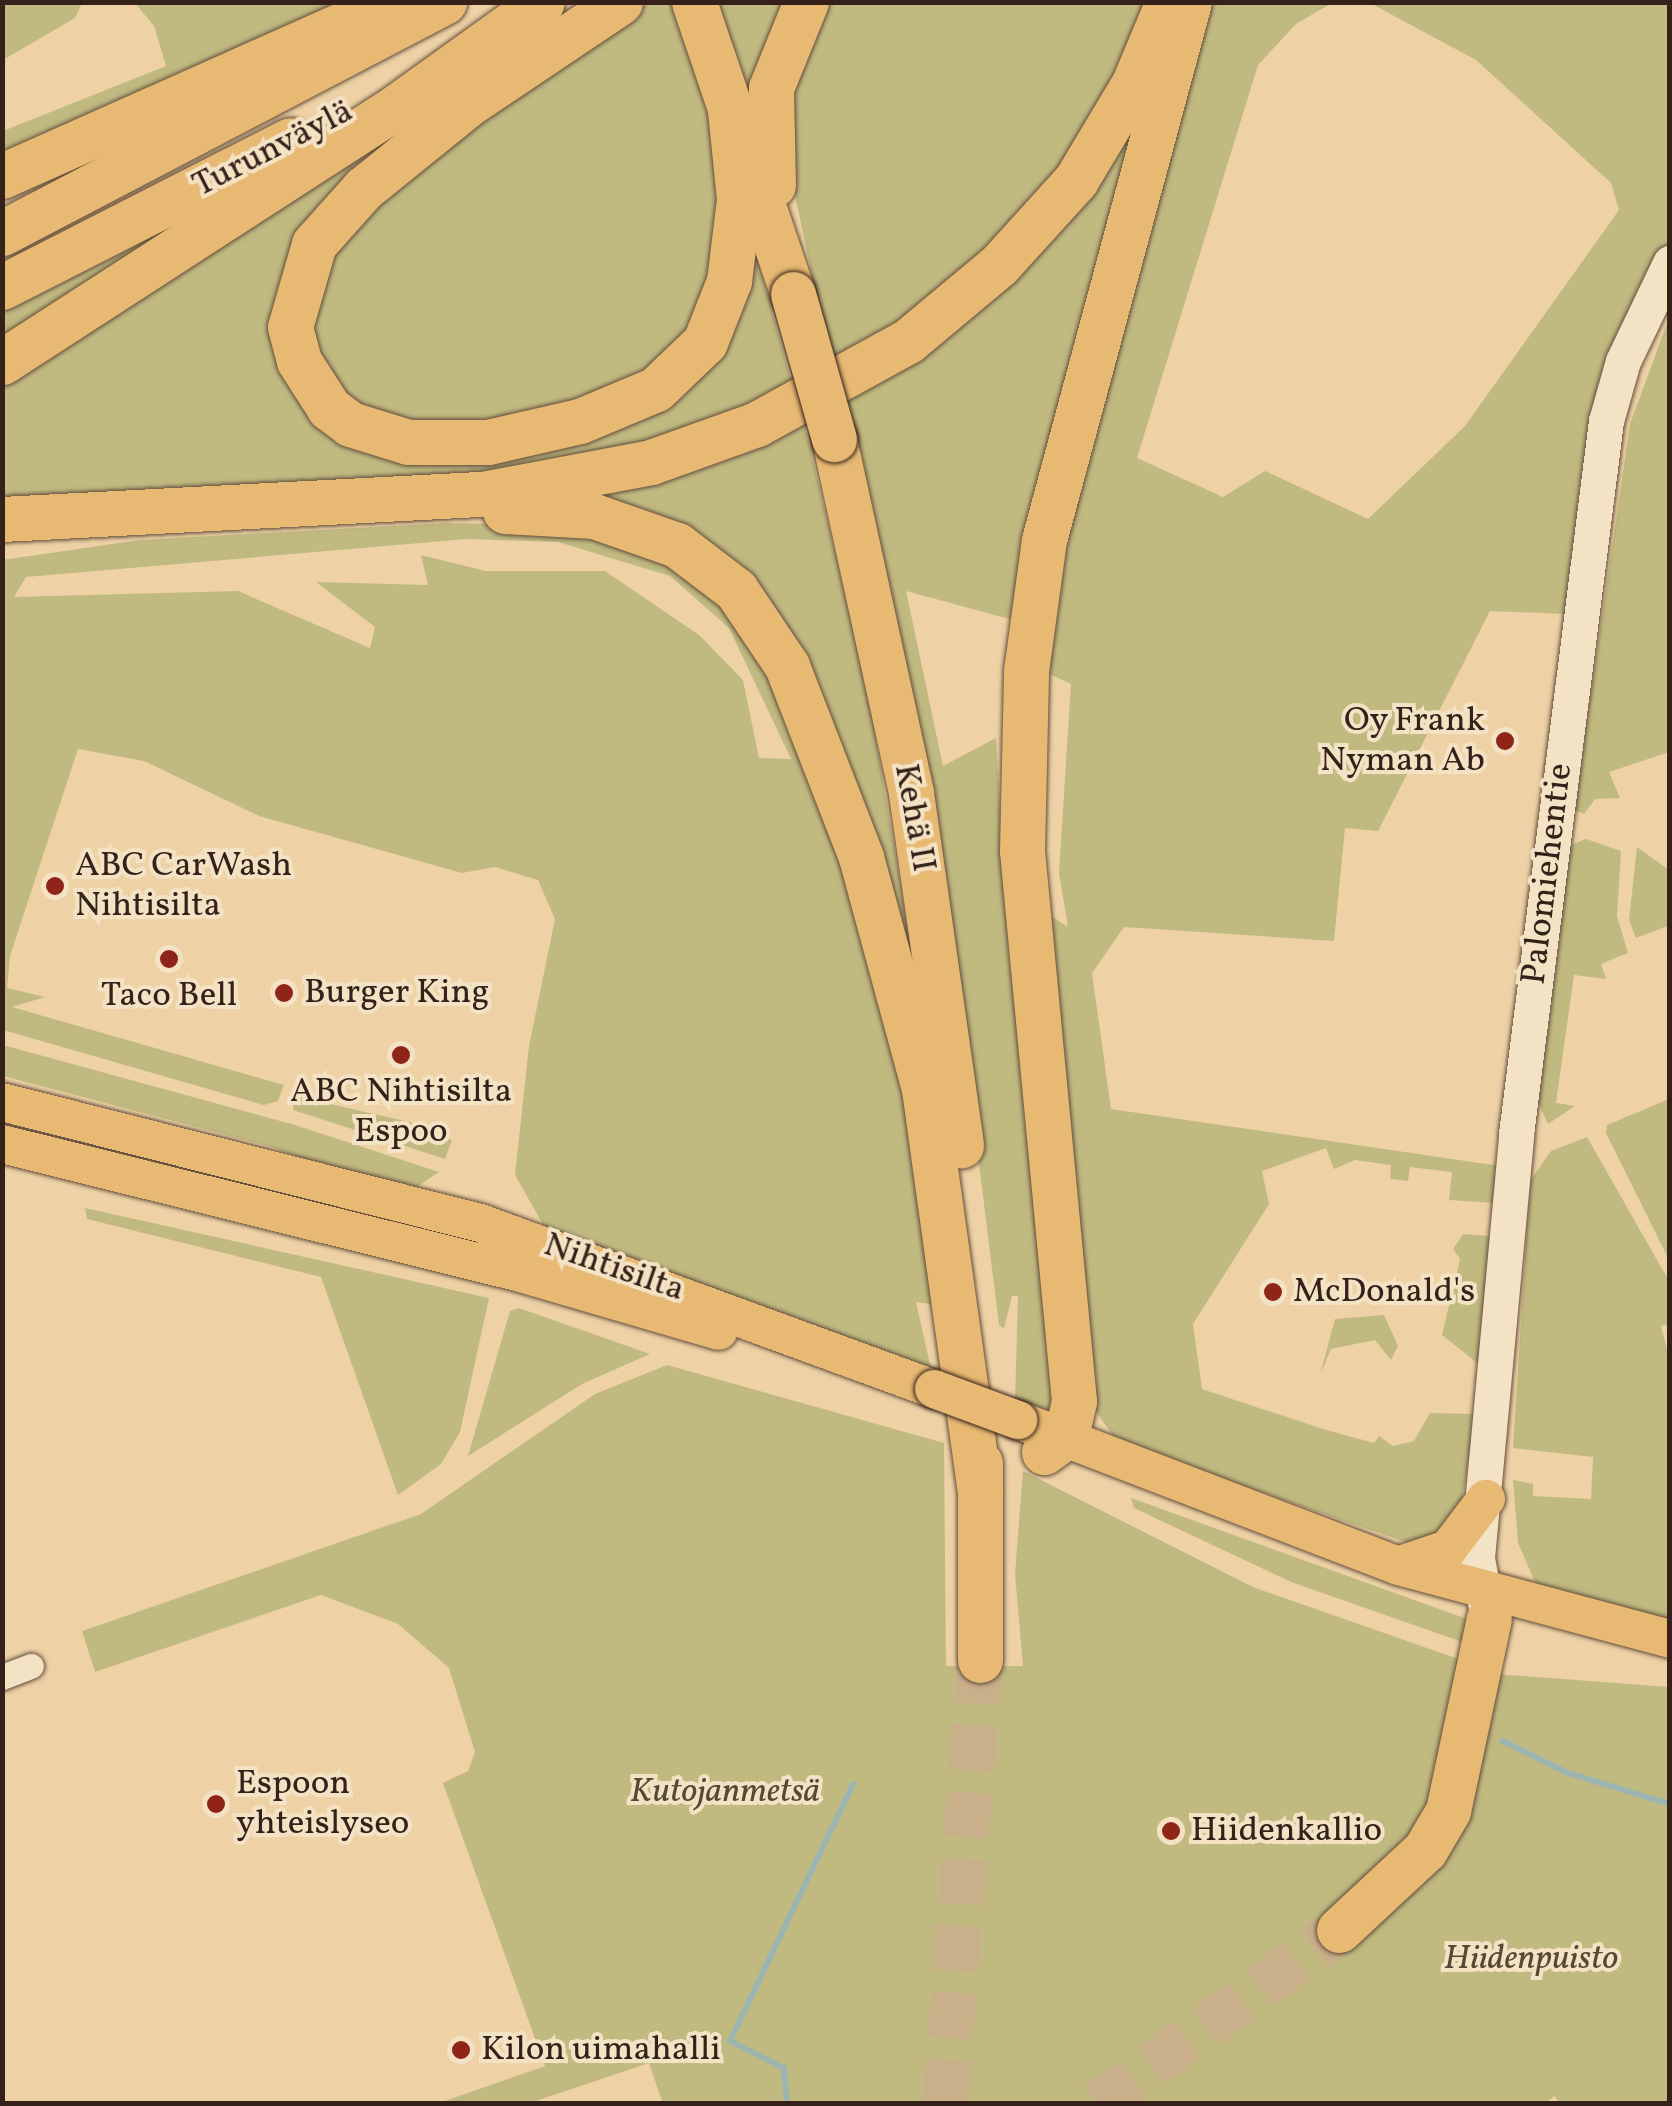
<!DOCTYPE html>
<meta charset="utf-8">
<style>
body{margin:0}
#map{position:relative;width:1672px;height:2106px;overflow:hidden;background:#eed2a6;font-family:Vollkorn,serif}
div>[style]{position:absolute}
.green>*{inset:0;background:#c0ba81}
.stream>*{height:6px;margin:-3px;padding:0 3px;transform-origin:3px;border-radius:3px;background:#9db5b1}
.highway-tunnel>*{height:45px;margin-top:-22.5px;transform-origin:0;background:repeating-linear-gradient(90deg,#c9af8a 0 45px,transparent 0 67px)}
.roads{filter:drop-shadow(0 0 2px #634d3c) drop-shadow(0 0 2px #634d3c)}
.street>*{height:25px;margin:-12.5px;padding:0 12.5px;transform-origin:12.5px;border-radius:12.5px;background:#f4e2c5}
.secondary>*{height:35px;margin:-17.5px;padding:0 17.5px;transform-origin:17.5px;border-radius:17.5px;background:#f4e2c5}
.primary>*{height:38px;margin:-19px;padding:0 19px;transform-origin:19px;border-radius:19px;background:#e7b973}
.highway>*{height:45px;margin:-22.5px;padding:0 22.5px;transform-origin:22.5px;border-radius:22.5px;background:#e7b973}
.bridges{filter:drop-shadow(0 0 2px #352119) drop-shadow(0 0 2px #352119)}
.primary-bridge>*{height:38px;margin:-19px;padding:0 19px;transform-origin:19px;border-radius:19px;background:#e7b973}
.highway-bridge>*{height:45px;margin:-22.5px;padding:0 22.5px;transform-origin:22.5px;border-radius:22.5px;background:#e7b973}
.dots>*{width:28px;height:28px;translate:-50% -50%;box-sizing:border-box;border:5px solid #f4e2c5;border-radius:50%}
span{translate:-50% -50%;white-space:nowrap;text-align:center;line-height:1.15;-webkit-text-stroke:8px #f4e2c5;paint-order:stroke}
.street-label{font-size:35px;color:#352119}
.poi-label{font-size:35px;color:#352119}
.right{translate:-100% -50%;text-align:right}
.left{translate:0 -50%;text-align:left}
.park-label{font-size:35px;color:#584733;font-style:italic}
.frame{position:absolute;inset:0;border:5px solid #352119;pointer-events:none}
</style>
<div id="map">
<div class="green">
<i style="clip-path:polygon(3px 2px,82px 2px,82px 3px,75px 18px,3px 60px)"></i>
<i style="clip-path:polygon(135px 3px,363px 3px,3px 162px,3px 131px,166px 66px,154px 26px)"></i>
<i style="clip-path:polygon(648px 3px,789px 3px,753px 103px,732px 41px,711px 53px,704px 92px,727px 206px,700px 321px,639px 379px,479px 429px,359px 412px,307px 335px,343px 228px,586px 39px)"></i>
<i style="clip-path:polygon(819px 3px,1156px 3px,1035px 210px,834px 378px,783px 139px,805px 24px)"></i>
<i style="clip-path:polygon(1205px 3px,1332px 3px,1296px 24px,1258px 65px,1137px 458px,1223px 497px,1265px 471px,1368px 519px,1465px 426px,1619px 210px,1611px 183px,1476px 60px,1370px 3px,1669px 3px,1669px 243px,1639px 293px,1566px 614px,1490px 611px,1378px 831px,1345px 828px,1334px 941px,1124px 927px,1092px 973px,1111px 1109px,1500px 1166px,1493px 1203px,1449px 1200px,1452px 1172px,1410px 1167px,1408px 1181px,1390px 1179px,1391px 1165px,1355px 1160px,1334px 1169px,1326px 1148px,1262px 1171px,1269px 1204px,1193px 1324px,1202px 1389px,1323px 1429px,1374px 1443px,1379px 1436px,1393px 1446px,1414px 1441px,1430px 1413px,1477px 1414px,1458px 1521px,1414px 1545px,1118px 1443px,1088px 1400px,1038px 907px,1068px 927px,1059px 873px,1071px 684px,1045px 672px,1056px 577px)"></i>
<i style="clip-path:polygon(1154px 70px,1013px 620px,906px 591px,943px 766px,996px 738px,1009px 958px,1041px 1194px,1056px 1403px,1045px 1417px,1015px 1400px,1018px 1296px,1012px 1296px,1004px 1329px,999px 1325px,942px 865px,843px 395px,879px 374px)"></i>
<i style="clip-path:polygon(441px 96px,291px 259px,328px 422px,614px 418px,755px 250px,796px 399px,543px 478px,3px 511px,3px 382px)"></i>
<i style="clip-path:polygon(202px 213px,3px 351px,3px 312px)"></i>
<i style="clip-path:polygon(1669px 318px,1669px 752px,1609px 772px,1620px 798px,1595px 799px,1584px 814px,1574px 810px,1630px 424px)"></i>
<i style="clip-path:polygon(802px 416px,867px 685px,913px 961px,764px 597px,537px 497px)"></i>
<i style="clip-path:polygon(evenodd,446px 523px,559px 525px,685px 565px,782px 676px,915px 1109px,937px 1305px,916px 1302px,933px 1378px,545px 1228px,515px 1175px,529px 1046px,555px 919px,538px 880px,495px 867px,462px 873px,259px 816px,144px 761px,78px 749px,10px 956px,7px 988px,45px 997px,12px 1007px,284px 1085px,278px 1101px,264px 1105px,3px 1030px,2px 560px,140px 540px,446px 523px,467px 539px,558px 542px,670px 576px,729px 628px,791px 759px,759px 758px,743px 680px,699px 635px,605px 571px,486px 571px,421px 555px,428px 585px,316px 582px,375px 627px,370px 648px,238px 591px,14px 597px,26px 577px,467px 539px)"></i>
<i style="clip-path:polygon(1586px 839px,1621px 851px,1617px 916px,1628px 953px,1601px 964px,1606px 979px,1574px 975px,1556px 1103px,1575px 1106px,1548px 1124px,1536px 1098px,1566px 866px,1571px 845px)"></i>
<i style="clip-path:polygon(1637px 847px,1669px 870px,1670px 925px,1636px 938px,1629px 920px)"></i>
<i style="clip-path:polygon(3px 1045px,295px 1125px,439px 1172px,411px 1191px,389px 1189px,268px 1146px,3px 1076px)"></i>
<i style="clip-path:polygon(295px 1088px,309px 1099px,426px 1126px,425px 1133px,452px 1140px,445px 1159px,293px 1110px)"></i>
<i style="clip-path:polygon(1669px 1099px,1670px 1099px,1669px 1260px,1606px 1133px,1607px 1125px)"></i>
<i style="clip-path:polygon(1587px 1137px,1669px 1281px,1669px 1324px,1661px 1326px,1670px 1361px,1669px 1624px,1541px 1596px,1518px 1543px,1513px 1480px,1533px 1484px,1533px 1496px,1591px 1499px,1593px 1457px,1513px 1448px,1530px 1181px,1551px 1151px)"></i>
<i style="clip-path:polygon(85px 1208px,489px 1298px,460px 1432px,441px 1464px,398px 1495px,321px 1277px,87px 1219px)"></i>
<i style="clip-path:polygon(1463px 1234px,1490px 1236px,1481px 1366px,1442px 1335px,1460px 1259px,1453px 1249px)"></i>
<i style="clip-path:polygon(519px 1308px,650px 1354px,582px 1384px,468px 1456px,510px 1311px)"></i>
<i style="clip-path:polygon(1384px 1315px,1398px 1346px,1391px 1360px,1375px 1340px,1331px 1349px,1320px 1375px,1335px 1319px)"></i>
<i style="clip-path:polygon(667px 1365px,944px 1443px,946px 1666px,1023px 1666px,1015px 1574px,1023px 1471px,1253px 1587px,1470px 1663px,1466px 1808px,1496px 1674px,1669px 1687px,1669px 2103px,1560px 2103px,1554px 2096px,1545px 2104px,663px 2104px,649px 2063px,530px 2103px,439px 2103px,545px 2066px,443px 1783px,468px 1771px,475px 1752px,449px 1668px,398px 1624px,321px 1595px,95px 1672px,82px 1631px,421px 1514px,595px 1394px)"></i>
<i style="clip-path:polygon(1131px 1498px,1467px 1619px,1468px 1644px,1291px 1582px,1134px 1508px)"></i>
</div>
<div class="stream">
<i style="left:1503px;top:1741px;width:72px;rotate:26.2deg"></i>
<i style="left:1568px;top:1773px;width:107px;rotate:16.9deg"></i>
<i style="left:787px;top:2104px;width:36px;rotate:-95deg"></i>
<i style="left:784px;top:2068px;width:60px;rotate:-153.4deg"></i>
<i style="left:730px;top:2041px;width:285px;rotate:-64.4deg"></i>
</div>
<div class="highway-tunnel">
<i style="left:945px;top:2104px;width:445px;rotate:-85.5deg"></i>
<i style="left:1097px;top:2104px;width:298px;rotate:-35.7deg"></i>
</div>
<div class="roads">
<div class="street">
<i style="left:2px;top:1677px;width:31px;rotate:-21deg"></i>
</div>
<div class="secondary">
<i style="left:1487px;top:1613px;width:56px;rotate:-100.3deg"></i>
<i style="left:1477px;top:1558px;width:426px;rotate:-84.7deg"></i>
<i style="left:1516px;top:1134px;width:719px;rotate:-82.81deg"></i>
<i style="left:1606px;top:421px;width:62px;rotate:-74.2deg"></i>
<i style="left:1623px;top:361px;width:109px;rotate:-64.4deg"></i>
</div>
<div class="primary">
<i style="left:2px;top:1102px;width:496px;rotate:14.2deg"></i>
<i style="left:483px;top:1224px;width:480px;rotate:20.1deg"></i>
<i style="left:2px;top:1144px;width:535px;rotate:13.96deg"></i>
<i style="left:521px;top:1273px;width:206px;rotate:16.3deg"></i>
<i style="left:1018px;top:1420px;width:407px;rotate:21deg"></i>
<i style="left:1398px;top:1566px;width:282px;rotate:15deg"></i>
<i style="left:1400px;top:1565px;width:51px;rotate:-18.4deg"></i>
<i style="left:1448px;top:1549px;width:63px;rotate:-52.8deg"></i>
</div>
<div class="highway">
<i style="left:620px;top:2px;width:184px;rotate:146.1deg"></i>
<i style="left:467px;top:105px;width:132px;rotate:141.1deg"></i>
<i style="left:364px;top:188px;width:75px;rotate:131.8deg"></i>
<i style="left:314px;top:244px;width:86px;rotate:106.1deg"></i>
<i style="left:290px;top:327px;width:35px;rotate:75deg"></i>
<i style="left:299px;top:361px;width:56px;rotate:57.4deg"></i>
<i style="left:329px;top:408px;width:26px;rotate:37deg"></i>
<i style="left:350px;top:424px;width:61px;rotate:17.2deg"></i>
<i style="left:408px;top:442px;width:80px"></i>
<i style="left:488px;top:442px;width:94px;rotate:-12.9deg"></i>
<i style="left:580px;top:421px;width:82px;rotate:-22.8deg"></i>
<i style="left:656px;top:389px;width:68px;rotate:-43.8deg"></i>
<i style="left:705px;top:342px;width:66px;rotate:-68.5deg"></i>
<i style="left:729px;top:281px;width:83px;rotate:-83deg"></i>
<i style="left:739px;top:199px;width:88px;rotate:-95.8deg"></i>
<i style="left:694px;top:2px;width:308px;rotate:71.3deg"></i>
<i style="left:2px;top:176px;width:427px;rotate:-24deg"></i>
<i style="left:773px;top:185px;width:97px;rotate:-91.2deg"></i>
<i style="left:771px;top:88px;width:93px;rotate:-67.9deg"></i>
<i style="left:2px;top:233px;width:499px;rotate:-27.6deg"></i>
<i style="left:2px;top:287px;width:323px;rotate:-27deg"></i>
<i style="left:2px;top:362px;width:461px;rotate:-32.9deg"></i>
<i style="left:389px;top:112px;width:188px;rotate:-35.7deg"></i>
<i style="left:834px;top:439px;width:362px;rotate:77.7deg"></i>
<i style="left:911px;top:793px;width:356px;rotate:81.9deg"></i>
<i style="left:505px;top:511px;width:89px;rotate:3.2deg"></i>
<i style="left:594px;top:516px;width:88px;rotate:19.3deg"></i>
<i style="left:677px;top:545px;width:74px;rotate:37.3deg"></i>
<i style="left:736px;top:590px;width:92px;rotate:56.1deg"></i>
<i style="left:787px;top:666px;width:205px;rotate:68.8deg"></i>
<i style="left:861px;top:857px;width:240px;rotate:74.8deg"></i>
<i style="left:924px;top:1089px;width:409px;rotate:82.1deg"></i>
<i style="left:2px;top:519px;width:481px;rotate:-3deg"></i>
<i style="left:482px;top:494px;width:172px;rotate:-10.7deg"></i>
<i style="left:651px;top:462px;width:113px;rotate:-19.7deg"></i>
<i style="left:757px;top:424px;width:172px;rotate:-28.8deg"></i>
<i style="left:908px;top:341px;width:119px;rotate:-39.9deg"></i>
<i style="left:999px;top:265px;width:115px;rotate:-47.8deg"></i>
<i style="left:1076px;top:180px;width:113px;rotate:-59.1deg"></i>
<i style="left:1134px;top:83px;width:86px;rotate:-67.3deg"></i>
<i style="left:1044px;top:1452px;width:27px;rotate:-36deg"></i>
<i style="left:1066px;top:1436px;width:36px;rotate:-77deg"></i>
<i style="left:1074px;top:1401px;width:552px;rotate:-95.4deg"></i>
<i style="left:1022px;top:851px;width:180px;rotate:-88.7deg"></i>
<i style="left:1026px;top:671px;width:132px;rotate:-82.2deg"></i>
<i style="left:1044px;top:540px;width:557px;rotate:-74.92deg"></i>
<i style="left:980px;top:1463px;width:197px;rotate:90deg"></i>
<i style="left:1339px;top:1930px;width:117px;rotate:-42.9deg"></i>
<i style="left:1425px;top:1850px;width:45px;rotate:-59.5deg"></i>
<i style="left:1448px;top:1811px;width:197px;rotate:-78deg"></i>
</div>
</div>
<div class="bridges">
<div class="primary-bridge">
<i style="left:934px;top:1389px;width:90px;rotate:20.3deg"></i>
</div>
<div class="highway-bridge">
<i style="left:793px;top:294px;width:151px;rotate:74.2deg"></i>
</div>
</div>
<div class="dots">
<i style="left:1505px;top:741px;background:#8f2418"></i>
<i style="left:55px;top:886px;background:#8f2418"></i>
<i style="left:169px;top:959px;background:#8f2418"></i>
<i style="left:284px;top:993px;background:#8f2418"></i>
<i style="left:401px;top:1055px;background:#8f2418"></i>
<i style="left:1273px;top:1292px;background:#8f2418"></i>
<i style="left:216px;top:1804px;background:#8f2418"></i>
<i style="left:1171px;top:1831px;background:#8f2418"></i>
<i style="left:461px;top:2050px;background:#8f2418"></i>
</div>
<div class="street-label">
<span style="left:273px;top:149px;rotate:-27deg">Turunväylä</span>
<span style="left:914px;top:818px;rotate:80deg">Kehä II</span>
<span style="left:1548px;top:874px;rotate:-83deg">Palomiehentie</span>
<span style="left:614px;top:1268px;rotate:19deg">Nihtisilta</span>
</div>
<div class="poi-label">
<span class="right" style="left:1485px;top:741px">Oy Frank<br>Nyman Ab</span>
<span class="left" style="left:75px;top:886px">ABC CarWash<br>Nihtisilta</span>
<span class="left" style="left:304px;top:993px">Burger King</span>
<span style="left:169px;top:996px">Taco Bell</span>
<span style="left:401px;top:1112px">ABC Nihtisilta<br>Espoo</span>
<span class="left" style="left:1293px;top:1292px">McDonald's</span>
<span class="left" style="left:236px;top:1804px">Espoon<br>yhteislyseo</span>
<span class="left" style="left:1191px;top:1831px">Hiidenkallio</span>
<span class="left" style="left:481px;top:2050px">Kilon uimahalli</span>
</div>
<div class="park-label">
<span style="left:725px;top:1792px">Kutojanmetsä</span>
<span style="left:1531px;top:1959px">Hiidenpuisto</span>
</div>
<div class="frame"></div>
</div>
